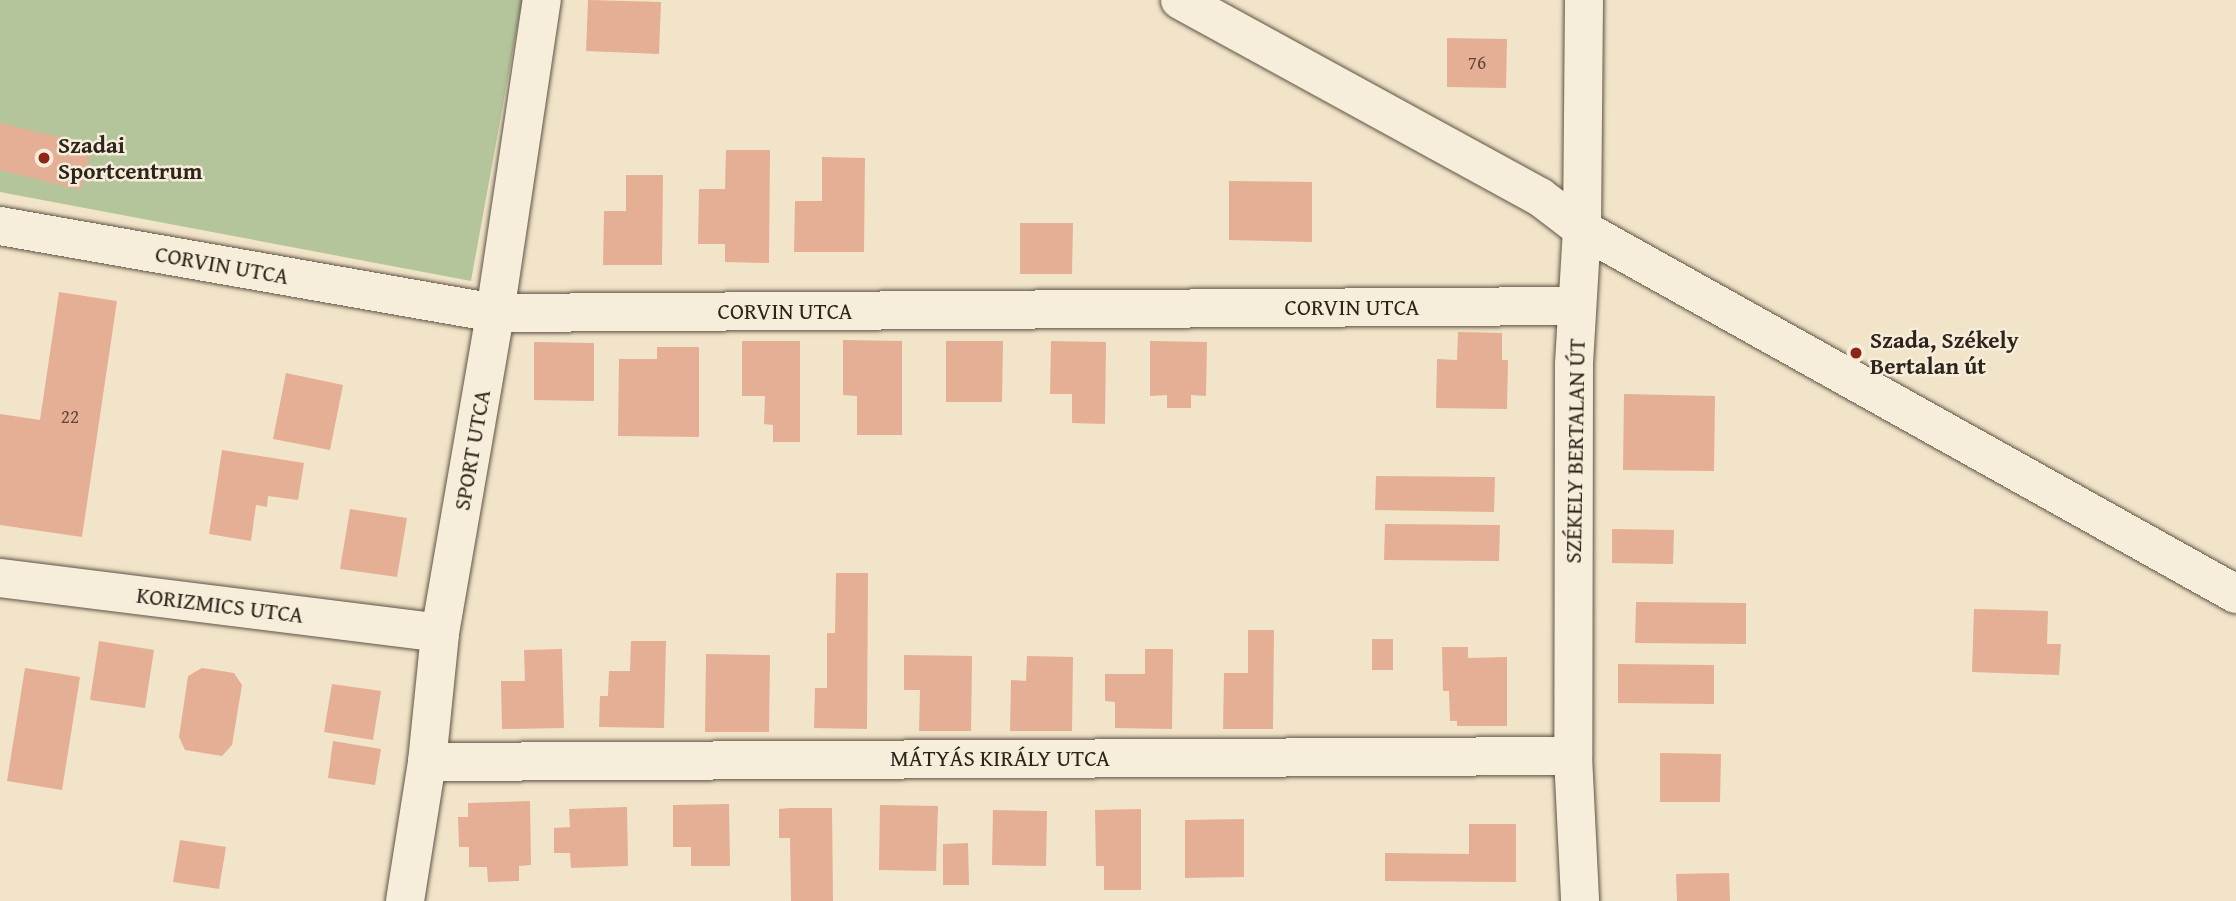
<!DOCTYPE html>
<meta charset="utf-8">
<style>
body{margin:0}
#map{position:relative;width:2236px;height:901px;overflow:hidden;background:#f2e4c8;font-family:"Gentium Book Plus",serif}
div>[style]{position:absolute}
.green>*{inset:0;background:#b4c59b}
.building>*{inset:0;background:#e4af94}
.roads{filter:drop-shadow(0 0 2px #5e5446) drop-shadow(0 0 2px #5e5446)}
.street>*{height:38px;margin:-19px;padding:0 19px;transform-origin:19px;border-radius:19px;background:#f7eddb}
.secondary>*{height:38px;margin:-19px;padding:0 19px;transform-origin:19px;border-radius:19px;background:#f7eddb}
.dots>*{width:19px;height:19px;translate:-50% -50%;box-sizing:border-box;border:4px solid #f7eddb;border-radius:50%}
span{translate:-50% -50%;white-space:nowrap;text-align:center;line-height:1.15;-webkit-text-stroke:5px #f7eddb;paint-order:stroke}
.number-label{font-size:19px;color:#5b4739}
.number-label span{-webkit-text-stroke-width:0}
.poi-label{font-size:23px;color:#2d241b;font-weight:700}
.left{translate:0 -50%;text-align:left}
.street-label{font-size:23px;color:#2d241b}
</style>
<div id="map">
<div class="green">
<i style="clip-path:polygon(0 0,522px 0,471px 281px,0 192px)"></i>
</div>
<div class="building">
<i style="clip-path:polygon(588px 0,661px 2px,659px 54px,586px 51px)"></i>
<i style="clip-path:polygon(1447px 38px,1507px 39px,1506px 88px,1447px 87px)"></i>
<i style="clip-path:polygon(0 123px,92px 145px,81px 190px,0 170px)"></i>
<i style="clip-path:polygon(726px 150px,770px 150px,769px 263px,725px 262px,725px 244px,698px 244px,699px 189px,725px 189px)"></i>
<i style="clip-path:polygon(822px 157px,865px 158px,864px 252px,794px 252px,795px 201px,822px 201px)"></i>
<i style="clip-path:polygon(626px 175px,663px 175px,662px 265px,603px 265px,604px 211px,626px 211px)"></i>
<i style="clip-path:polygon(1229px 181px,1312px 182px,1312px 242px,1229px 240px)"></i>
<i style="clip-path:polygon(1020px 223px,1073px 223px,1072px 274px,1020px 274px)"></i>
<i style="clip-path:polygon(59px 292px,117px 301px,82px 537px,0 525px,0 414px,40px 420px)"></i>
<i style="clip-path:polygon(1458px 332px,1502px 333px,1502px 360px,1508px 360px,1507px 409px,1436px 408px,1437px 359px,1457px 360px)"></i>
<i style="clip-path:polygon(843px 340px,902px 341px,902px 435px,857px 435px,857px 396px,843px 395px)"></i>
<i style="clip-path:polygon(742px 341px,800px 341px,800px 442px,773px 442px,773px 425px,764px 424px,765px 396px,742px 396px)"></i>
<i style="clip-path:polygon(946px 341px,1003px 341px,1002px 402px,946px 402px)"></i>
<i style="clip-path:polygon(1051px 341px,1106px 342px,1105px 424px,1072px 423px,1072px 394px,1050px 394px)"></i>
<i style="clip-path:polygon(1150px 341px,1207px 342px,1206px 396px,1191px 395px,1191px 408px,1167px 408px,1167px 395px,1150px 396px)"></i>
<i style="clip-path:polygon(534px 342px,594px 343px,594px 401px,534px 400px)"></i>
<i style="clip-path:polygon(657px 347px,699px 347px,699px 437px,618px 436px,619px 359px,657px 359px)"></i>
<i style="clip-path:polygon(286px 373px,343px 385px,330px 450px,273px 439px)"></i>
<i style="clip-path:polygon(1624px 394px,1715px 396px,1714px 471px,1623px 470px)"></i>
<i style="clip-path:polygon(222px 450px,304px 463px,298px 500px,268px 496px,267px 507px,256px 505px,251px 541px,209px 534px)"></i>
<i style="clip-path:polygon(1376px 476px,1495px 477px,1494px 512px,1375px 510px)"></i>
<i style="clip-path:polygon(350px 509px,407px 518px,397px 577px,340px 569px)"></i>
<i style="clip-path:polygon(1385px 524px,1500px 525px,1499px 561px,1384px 560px)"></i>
<i style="clip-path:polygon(1612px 529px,1674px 530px,1673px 564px,1612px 563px)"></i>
<i style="clip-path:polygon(836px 573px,868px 573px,867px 729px,814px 728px,815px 688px,827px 688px,827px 633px,835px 633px)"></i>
<i style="clip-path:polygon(1636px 602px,1746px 603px,1746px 644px,1635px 643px)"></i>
<i style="clip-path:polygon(1974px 609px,2048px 611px,2047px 644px,2061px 644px,2059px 675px,1972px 672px)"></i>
<i style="clip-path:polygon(1248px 630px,1274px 630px,1273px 729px,1223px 729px,1224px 673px,1248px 673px)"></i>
<i style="clip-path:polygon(1372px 639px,1393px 639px,1393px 670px,1372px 670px)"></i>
<i style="clip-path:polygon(99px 641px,154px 650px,145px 708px,90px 700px)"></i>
<i style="clip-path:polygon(631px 641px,666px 641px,664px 728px,599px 727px,600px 696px,608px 696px,609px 671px,630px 671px)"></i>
<i style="clip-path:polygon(1442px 647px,1468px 647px,1468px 658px,1507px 657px,1507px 726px,1457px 726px,1457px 721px,1450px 721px,1449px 691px,1443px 691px)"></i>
<i style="clip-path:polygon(562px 649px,564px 728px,502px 729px,501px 681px,525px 681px,524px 650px)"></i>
<i style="clip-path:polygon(1145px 649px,1173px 649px,1172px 729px,1115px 728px,1115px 702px,1105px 701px,1105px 674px,1145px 674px)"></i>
<i style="clip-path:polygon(706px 654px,770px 655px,769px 732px,705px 732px)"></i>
<i style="clip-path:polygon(904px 655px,972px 656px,971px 731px,919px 731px,920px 690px,904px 690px)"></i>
<i style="clip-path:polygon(1027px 656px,1073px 657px,1072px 731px,1010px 731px,1011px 680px,1026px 681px)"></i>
<i style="clip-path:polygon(1618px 664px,1714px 665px,1714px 704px,1618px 703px)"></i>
<i style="clip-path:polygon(25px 668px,80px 677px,62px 790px,7px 781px)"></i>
<i style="clip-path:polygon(202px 668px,234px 673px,242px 685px,232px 745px,222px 756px,185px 750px,179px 737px,188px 676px)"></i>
<i style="clip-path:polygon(332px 684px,381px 691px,373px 740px,324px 732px)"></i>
<i style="clip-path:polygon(333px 741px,381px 749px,375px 785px,328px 778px)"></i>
<i style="clip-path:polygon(1660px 753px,1721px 754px,1720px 802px,1660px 802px)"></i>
<i style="clip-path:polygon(530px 801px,531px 865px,519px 866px,519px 881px,488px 882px,487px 867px,469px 867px,469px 847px,459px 847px,458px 817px,468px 817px,468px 803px)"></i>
<i style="clip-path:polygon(729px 804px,730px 866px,691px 866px,691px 847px,673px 847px,673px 805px)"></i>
<i style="clip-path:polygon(880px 805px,938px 806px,936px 871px,879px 870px)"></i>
<i style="clip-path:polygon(627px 807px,628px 866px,571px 868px,570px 853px,554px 853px,554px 828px,570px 827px,569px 809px)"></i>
<i style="clip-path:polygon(790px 808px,832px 808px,833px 901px,791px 901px,790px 838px,779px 838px,779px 809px)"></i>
<i style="clip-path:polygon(1141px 809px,1141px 890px,1104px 890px,1104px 866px,1096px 866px,1095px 810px)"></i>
<i style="clip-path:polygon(993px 810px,1047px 811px,1046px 866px,992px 865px)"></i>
<i style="clip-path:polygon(1244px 819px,1244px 877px,1185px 878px,1185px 820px)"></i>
<i style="clip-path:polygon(1469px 824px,1516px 824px,1516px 882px,1385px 881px,1385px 853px,1469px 854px)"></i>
<i style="clip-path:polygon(180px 840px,226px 847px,219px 889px,173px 882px)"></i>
<i style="clip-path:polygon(968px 843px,969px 885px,943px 885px,943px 844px)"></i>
<i style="clip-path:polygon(1729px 873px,1730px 901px,1677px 901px,1676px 874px)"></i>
</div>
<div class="roads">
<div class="street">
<i style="left:1180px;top:0;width:410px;rotate:28.7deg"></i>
<i style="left:1540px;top:197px;width:53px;rotate:37.3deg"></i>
<i style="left:1582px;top:229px;width:136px;rotate:93.4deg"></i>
<i style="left:1574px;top:365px;width:391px;rotate:90.1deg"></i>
<i style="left:1573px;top:756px;width:145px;rotate:87.2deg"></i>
<i style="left:0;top:226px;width:503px;rotate:9.97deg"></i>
<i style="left:495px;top:313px;width:1082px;rotate:-0.37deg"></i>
<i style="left:0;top:578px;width:443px;rotate:7.1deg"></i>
<i style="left:427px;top:762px;width:1146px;rotate:-0.3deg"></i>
<i style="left:405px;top:901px;width:141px;rotate:-81deg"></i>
<i style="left:427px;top:762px;width:130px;rotate:-84.2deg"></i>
<i style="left:440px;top:633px;width:325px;rotate:-80.2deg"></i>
<i style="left:495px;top:313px;width:317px;rotate:-81.5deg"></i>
</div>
<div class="secondary">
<i style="left:1584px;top:0;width:229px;rotate:90.5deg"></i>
<i style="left:1582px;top:229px;width:749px;rotate:29.17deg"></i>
</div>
</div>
<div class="dots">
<i style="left:44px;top:158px;background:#8f2418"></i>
<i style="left:1856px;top:353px;background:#8f2418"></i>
</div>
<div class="number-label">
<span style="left:1477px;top:63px">76</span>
<span style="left:70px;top:417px">22</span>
</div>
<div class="poi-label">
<span class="left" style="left:58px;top:158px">Szadai<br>Sportcentrum</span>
<span class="left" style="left:1870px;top:353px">Szada, Székely<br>Bertalan út</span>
</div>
<div class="street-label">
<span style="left:222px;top:265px;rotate:10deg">CORVIN UTCA</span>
<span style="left:1352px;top:307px">CORVIN UTCA</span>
<span style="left:785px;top:311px">CORVIN UTCA</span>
<span style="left:472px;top:450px;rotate:-80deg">SPORT UTCA</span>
<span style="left:1575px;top:451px;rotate:-89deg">SZÉKELY BERTALAN ÚT</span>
<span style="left:220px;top:605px;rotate:7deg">KORIZMICS UTCA</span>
<span style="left:1000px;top:758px">MÁTYÁS KIRÁLY UTCA</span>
</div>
</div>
